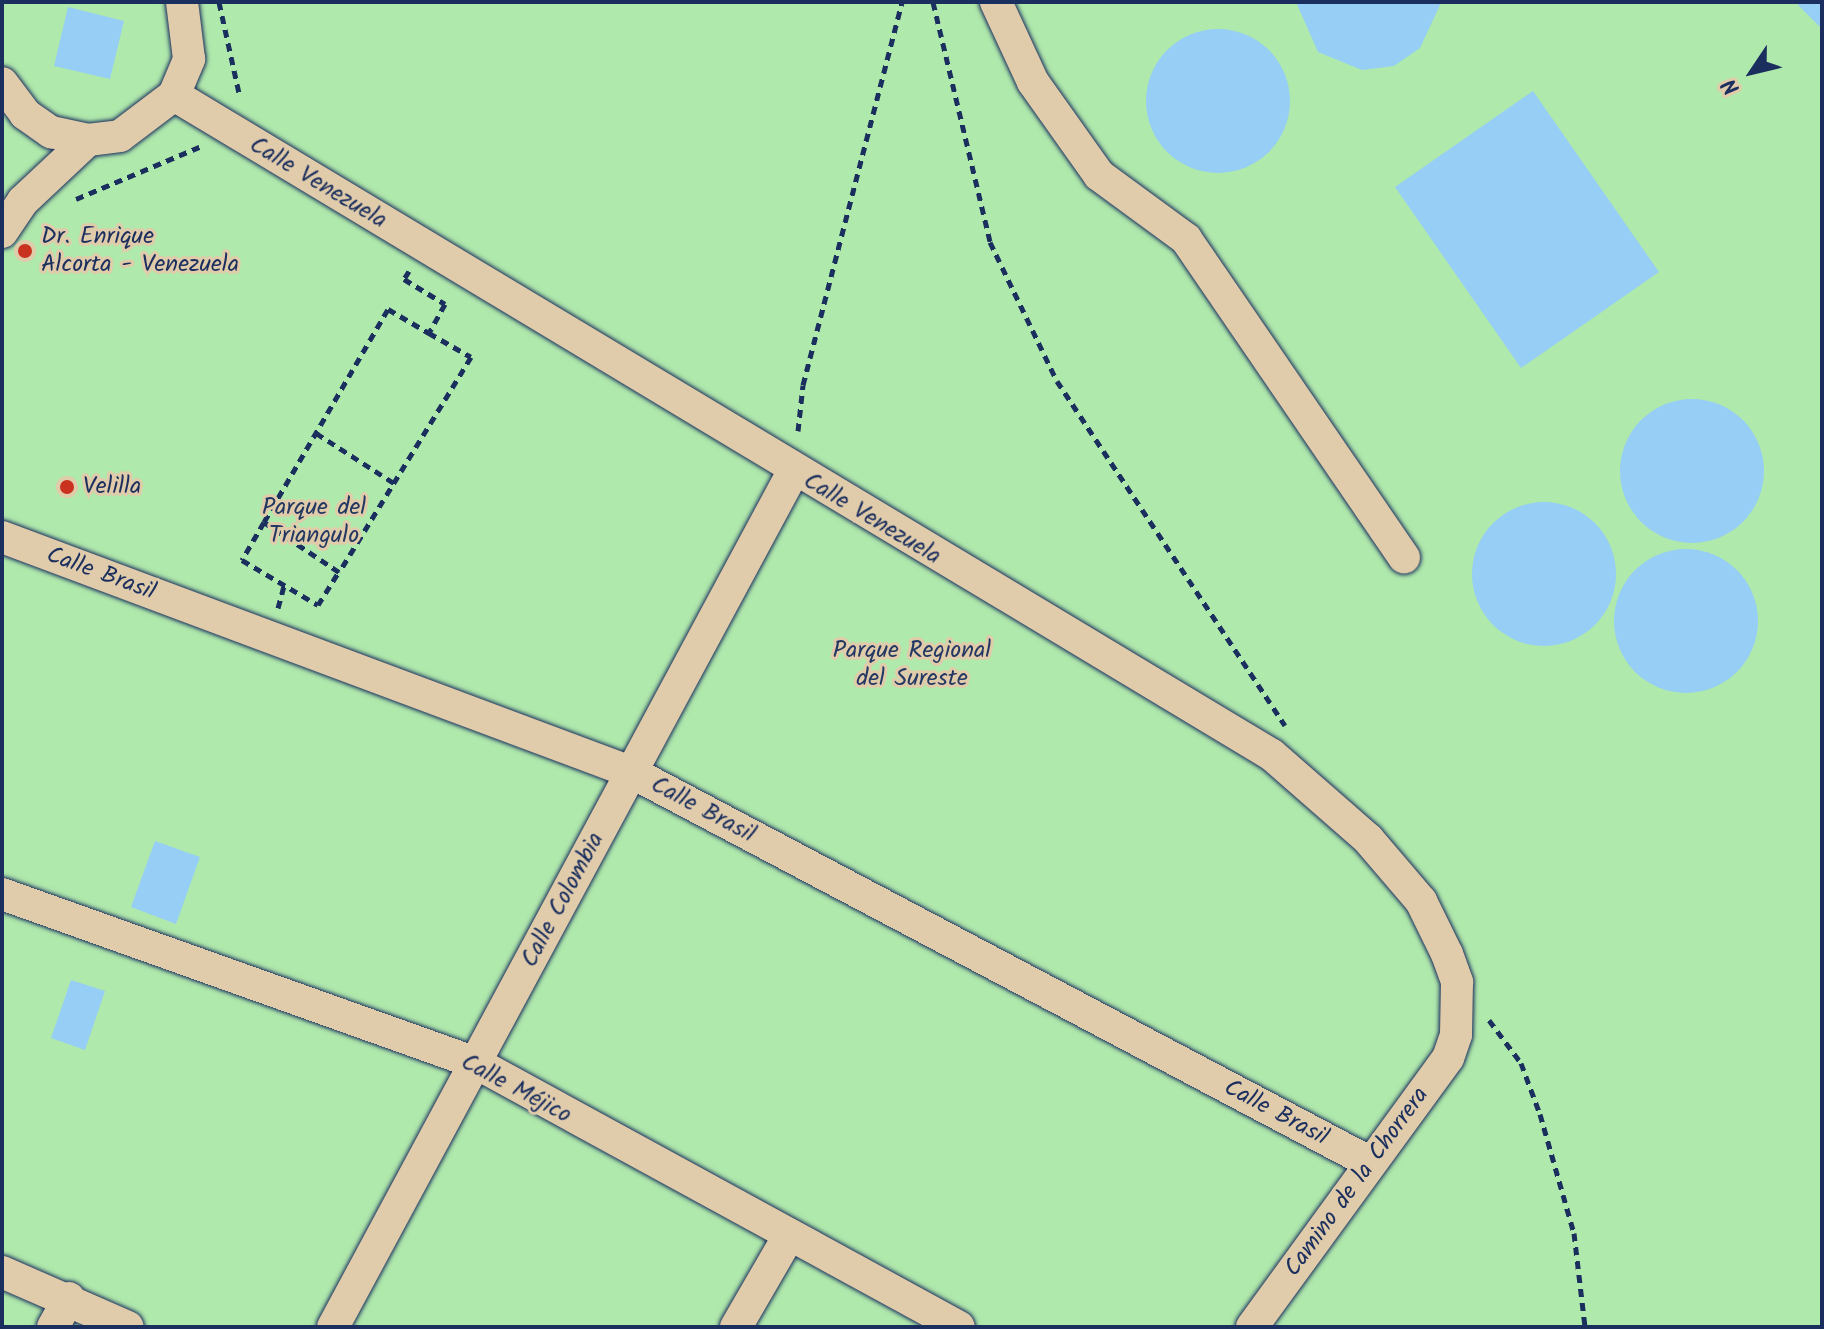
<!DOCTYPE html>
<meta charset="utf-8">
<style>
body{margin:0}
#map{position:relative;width:1824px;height:1329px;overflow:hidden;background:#e0cbaa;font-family:Kalam,sans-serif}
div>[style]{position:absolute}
.green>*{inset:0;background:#b0e9ac}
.water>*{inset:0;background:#96cef5}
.round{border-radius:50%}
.path>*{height:5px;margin-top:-2.5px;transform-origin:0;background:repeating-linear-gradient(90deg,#1b2f5e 0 8px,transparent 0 14px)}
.roads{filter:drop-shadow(0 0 2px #1b2f5e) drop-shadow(0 0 2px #1b2f5e)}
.minor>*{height:32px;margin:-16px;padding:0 16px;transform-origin:16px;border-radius:16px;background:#e0cbaa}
.dots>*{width:22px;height:22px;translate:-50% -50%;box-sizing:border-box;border:4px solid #e0cbaa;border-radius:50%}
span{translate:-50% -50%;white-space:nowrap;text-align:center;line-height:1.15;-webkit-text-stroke:6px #e0cbaa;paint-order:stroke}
.street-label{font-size:24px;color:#1b2f5e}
.poi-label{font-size:24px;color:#1b2f5e}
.left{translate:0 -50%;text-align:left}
.park-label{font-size:24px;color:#223862}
.frame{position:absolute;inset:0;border:4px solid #1b2f5e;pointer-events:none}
.north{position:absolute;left:1712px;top:32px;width:80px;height:80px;-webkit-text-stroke:6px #e0cbaa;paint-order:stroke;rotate:235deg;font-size:22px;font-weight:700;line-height:32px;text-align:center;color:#1b2f5e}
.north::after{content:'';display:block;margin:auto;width:28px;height:36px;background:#1b2f5e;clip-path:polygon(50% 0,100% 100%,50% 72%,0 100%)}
</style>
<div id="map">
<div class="green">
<i style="clip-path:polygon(2px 2px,1822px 2px,1822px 1327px,2px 1327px)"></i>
</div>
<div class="water">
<i style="clip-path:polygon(1296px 2px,1440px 2px,1440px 5px,1420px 48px,1394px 66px,1362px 70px,1318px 52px)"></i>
<i style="clip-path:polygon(1795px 2px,1822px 2px,1822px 29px)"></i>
<i style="clip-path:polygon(68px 7px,124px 21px,110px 79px,54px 66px)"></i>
<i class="round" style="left:1146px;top:29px;width:144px;height:144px"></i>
<i style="clip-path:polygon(1533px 91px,1659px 272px,1521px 368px,1395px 187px)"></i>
<i class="round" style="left:1620px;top:399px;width:144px;height:144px"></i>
<i class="round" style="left:1472px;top:502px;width:144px;height:144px"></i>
<i class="round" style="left:1614px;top:549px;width:144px;height:144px"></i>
<i style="clip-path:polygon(155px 841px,200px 857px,176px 924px,131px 907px)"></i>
<i style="clip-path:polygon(71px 980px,105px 991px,85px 1050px,51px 1038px)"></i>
</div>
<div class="path">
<i style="left:219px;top:2px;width:93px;rotate:77.6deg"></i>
<i style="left:933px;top:2px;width:247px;rotate:76.6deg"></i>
<i style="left:990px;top:242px;width:154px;rotate:64.3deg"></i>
<i style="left:1057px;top:381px;width:413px;rotate:56.5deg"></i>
<i style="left:76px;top:199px;width:134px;rotate:-22.9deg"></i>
<i style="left:409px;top:271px;width:9px;rotate:122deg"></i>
<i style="left:404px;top:279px;width:48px;rotate:31.4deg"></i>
<i style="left:445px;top:304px;width:33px;rotate:119deg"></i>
<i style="left:429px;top:333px;width:48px;rotate:29.7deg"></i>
<i style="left:471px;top:357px;width:252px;rotate:121.5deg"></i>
<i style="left:339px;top:572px;width:90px;rotate:-146.3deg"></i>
<i style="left:264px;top:522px;width:246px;rotate:-59.8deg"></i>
<i style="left:388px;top:309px;width:48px;rotate:30.3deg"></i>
<i style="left:798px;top:431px;width:46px;rotate:-83.8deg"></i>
<i style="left:803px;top:385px;width:396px;rotate:-75.5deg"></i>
<i style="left:316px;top:433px;width:93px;rotate:32.7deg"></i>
<i style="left:264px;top:522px;width:44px;rotate:120.1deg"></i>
<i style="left:242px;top:560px;width:88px;rotate:30.6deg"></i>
<i style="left:318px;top:605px;width:39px;rotate:-58deg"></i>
<i style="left:278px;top:608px;width:23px;rotate:-75deg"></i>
<i style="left:1489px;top:1020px;width:54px;rotate:53.3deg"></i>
<i style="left:1521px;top:1063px;width:54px;rotate:69.6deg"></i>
<i style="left:1540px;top:1114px;width:124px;rotate:74.1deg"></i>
<i style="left:1574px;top:1233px;width:95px;rotate:83.3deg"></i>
</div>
<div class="roads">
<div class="minor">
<i style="left:996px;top:2px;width:88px;rotate:65.2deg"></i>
<i style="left:1033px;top:82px;width:114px;rotate:54.6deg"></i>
<i style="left:1099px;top:175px;width:108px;rotate:36.3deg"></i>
<i style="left:1186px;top:239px;width:386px;rotate:55.6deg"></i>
<i style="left:2px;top:83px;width:39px;rotate:53deg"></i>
<i style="left:25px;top:114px;width:32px;rotate:35deg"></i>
<i style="left:51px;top:132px;width:38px;rotate:12deg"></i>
<i style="left:88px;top:140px;width:32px;rotate:-7deg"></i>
<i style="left:120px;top:136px;width:68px;rotate:-37.2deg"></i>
<i style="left:174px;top:95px;width:39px;rotate:-67deg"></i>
<i style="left:189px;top:59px;width:57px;rotate:-97deg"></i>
<i style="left:174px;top:95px;width:1281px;rotate:31.01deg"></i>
<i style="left:1272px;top:755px;width:128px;rotate:41.2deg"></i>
<i style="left:1368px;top:839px;width:82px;rotate:49.5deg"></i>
<i style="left:1421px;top:901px;width:59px;rotate:63.9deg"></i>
<i style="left:1447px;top:954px;width:30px;rotate:70deg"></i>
<i style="left:1457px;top:982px;width:53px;rotate:91.1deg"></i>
<i style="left:1456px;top:1035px;width:24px;rotate:109deg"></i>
<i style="left:1448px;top:1058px;width:333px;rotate:126.1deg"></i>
<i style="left:2px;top:232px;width:37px;rotate:-56deg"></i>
<i style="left:23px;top:201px;width:89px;rotate:-43.2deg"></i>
<i style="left:2px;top:537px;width:671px;rotate:20.49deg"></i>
<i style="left:631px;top:772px;width:835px;rotate:27.85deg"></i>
<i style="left:2px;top:894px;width:503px;rotate:19.62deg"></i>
<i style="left:476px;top:1063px;width:550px;rotate:28.66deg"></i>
<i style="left:2px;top:1272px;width:137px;rotate:23.6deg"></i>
<i style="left:53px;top:1327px;width:33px;rotate:-61deg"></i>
<i style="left:333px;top:1327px;width:971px;rotate:-61.72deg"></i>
<i style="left:736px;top:1327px;width:102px;rotate:-59.9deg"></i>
</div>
</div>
<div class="dots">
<i style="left:25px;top:251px;background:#c8321e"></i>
<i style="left:67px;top:487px;background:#c8321e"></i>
</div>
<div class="street-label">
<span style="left:318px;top:183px;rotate:31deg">Calle Venezuela</span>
<span style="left:872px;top:519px;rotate:31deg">Calle Venezuela</span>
<span style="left:101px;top:574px;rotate:20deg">Calle Brasil</span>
<span style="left:703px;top:810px;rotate:28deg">Calle Brasil</span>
<span style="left:563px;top:900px;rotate:-62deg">Calle Colombia</span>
<span style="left:516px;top:1089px;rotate:28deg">Calle Méjico</span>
<span style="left:1276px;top:1113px;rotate:28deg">Calle Brasil</span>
<span style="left:1357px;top:1182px;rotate:-54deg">Camino de la Chorrera</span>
</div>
<div class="poi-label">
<span class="left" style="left:41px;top:251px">Dr. Enrique<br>Alcorta - Venezuela</span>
<span class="left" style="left:83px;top:487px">Velilla</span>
</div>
<div class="park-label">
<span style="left:314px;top:522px">Parque del<br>Triangulo</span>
<span style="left:912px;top:665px">Parque Regional<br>del Sureste</span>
</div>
<div class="frame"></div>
<div class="north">N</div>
</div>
